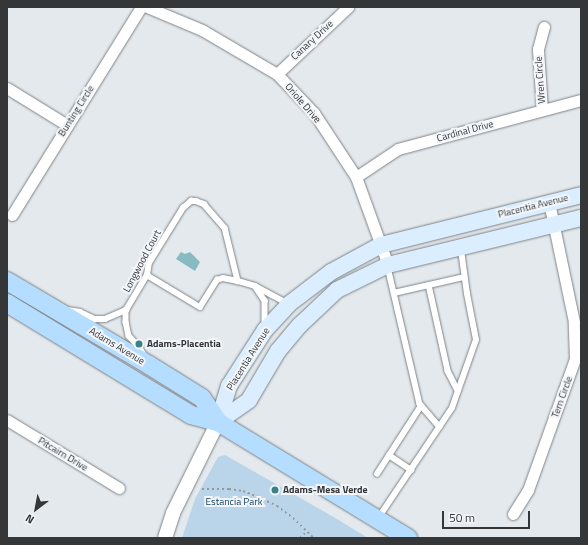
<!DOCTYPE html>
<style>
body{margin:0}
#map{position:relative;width:588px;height:545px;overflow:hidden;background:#e4e9ed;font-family:"Titillium Web",sans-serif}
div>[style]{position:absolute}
.green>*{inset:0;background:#bad4e9}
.water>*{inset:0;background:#87bac1}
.path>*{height:2px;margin-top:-1px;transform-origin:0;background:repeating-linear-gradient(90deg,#95999c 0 2px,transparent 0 5px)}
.roads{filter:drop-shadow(0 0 1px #7f8386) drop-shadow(0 0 1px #7f8386)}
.service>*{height:5.5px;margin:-2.75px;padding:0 2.75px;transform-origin:2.75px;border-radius:2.75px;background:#fff}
.minor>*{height:11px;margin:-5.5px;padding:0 5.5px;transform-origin:5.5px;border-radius:5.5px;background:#fff}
.tertiary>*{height:14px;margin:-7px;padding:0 7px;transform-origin:7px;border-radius:7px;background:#fff}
.secondary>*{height:16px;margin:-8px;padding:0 8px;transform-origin:8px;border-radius:8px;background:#daeeff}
.primary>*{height:18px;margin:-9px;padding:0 9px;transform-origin:9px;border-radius:9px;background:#b5ddff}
.dots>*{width:11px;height:11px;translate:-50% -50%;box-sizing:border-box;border:2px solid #f2f6fa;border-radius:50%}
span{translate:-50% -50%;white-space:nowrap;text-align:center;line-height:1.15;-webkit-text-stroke:4px #f2f6fa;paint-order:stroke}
.street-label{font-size:10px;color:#343638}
.poi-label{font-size:10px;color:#343638;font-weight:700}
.left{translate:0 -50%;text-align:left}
.park-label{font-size:10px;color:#103a56}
.frame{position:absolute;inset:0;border:8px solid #343638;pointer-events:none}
.north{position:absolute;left:16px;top:489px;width:40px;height:40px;-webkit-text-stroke:3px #f2f6fa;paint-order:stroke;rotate:212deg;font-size:11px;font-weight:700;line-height:16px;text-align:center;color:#343638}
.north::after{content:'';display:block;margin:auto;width:14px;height:18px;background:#343638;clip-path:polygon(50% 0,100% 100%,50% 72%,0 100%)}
.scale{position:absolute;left:442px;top:511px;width:88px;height:18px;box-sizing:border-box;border:2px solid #343638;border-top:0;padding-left:5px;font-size:12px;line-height:14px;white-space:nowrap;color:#343638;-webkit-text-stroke:3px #f2f6fa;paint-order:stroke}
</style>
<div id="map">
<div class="green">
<i style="clip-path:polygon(225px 455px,337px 519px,368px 538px,182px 538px,195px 499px,218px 457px)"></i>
</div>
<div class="water">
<i style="clip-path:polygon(181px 252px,185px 254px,190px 252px,200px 262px,195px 271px,176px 259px)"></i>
</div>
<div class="path">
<i style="left:202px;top:489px;width:27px"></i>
<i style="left:229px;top:489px;width:14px;rotate:8deg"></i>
<i style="left:243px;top:491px;width:16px;rotate:22deg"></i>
<i style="left:258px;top:497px;width:21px;rotate:25deg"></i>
<i style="left:277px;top:506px;width:20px;rotate:37deg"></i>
<i style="left:293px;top:518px;width:29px;rotate:44deg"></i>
<i style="left:300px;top:538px;width:8px;rotate:-45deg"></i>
</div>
<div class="roads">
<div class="service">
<i style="left:388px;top:267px;width:141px;rotate:76.9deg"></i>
<i style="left:420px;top:404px;width:30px;rotate:49deg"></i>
<i style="left:147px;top:275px;width:62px;rotate:31.1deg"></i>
<i style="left:200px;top:307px;width:32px;rotate:-58deg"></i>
<i style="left:217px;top:280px;width:6px;rotate:-18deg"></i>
<i style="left:223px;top:278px;width:15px;rotate:11deg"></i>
<i style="left:429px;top:285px;width:88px;rotate:77.5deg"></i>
<i style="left:448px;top:371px;width:22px;rotate:63deg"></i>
<i style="left:255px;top:286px;width:18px;rotate:56deg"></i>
<i style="left:265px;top:301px;width:24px;rotate:90deg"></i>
<i style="left:394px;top:293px;width:72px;rotate:-12.9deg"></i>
<i style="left:68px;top:310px;width:12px;rotate:9deg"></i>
<i style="left:80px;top:312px;width:17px;rotate:25deg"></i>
<i style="left:95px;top:319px;width:10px"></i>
<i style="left:105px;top:319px;width:23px;rotate:-23deg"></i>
<i style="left:126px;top:310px;width:41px;rotate:-59deg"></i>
<i style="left:147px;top:275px;width:12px;rotate:-81deg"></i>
<i style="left:149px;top:263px;width:65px;rotate:-58.3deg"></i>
<i style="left:183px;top:208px;width:11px;rotate:-41deg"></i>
<i style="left:191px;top:201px;width:5px"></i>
<i style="left:196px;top:201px;width:9px;rotate:21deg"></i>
<i style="left:204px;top:204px;width:32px;rotate:49deg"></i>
<i style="left:225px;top:228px;width:55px;rotate:76.2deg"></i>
<i style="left:238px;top:281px;width:18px;rotate:16deg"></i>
<i style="left:255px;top:286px;width:36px;rotate:28deg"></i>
<i style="left:126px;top:310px;width:12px;rotate:90deg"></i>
<i style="left:126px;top:322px;width:14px;rotate:78deg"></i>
<i style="left:129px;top:336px;width:16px;rotate:47deg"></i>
<i style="left:140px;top:348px;width:8px;rotate:60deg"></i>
<i style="left:389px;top:455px;width:27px;rotate:34deg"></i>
<i style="left:377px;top:474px;width:81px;rotate:-57.1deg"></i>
<i style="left:379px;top:517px;width:131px;rotate:-56.2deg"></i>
<i style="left:452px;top:408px;width:72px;rotate:-70.6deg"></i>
<i style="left:476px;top:340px;width:47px;rotate:-101.1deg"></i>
<i style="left:467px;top:294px;width:44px;rotate:-97.8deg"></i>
</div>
<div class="minor">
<i style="left:147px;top:7px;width:60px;rotate:22.7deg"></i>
<i style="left:202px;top:30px;width:87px;rotate:30.4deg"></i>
<i style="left:277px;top:74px;width:54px;rotate:46.5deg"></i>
<i style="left:314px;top:113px;width:77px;rotate:56.7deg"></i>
<i style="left:356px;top:177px;width:94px;rotate:70deg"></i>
<i style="left:277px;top:74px;width:98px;rotate:-43.3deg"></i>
<i style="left:7px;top:88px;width:70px;rotate:31.7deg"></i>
<i style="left:542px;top:110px;width:61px;rotate:-93.8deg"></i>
<i style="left:538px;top:49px;width:23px;rotate:-75deg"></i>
<i style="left:356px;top:177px;width:50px;rotate:-33.7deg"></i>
<i style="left:398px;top:149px;width:189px;rotate:-15deg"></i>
<i style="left:12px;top:215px;width:245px;rotate:-58.2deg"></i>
<i style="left:7px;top:420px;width:131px;rotate:31.3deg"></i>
<i style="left:513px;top:514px;width:28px;rotate:-58deg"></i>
<i style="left:528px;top:490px;width:139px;rotate:-70.3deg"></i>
<i style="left:575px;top:359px;width:37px;rotate:-92deg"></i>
<i style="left:574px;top:322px;width:123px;rotate:-101.8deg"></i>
</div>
<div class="tertiary">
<i style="left:165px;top:538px;width:26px;rotate:-72deg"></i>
<i style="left:173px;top:513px;width:102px;rotate:-63.7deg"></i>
</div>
<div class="secondary">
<i style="left:218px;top:422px;width:38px;rotate:-73deg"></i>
<i style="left:229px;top:386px;width:67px;rotate:-57.3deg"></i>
<i style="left:265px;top:330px;width:35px;rotate:-47deg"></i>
<i style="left:289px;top:304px;width:53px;rotate:-37.3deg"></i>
<i style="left:331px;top:272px;width:57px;rotate:-28.4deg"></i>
<i style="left:381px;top:245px;width:206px;rotate:-14deg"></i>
<i style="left:218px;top:422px;width:38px;rotate:-35deg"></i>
<i style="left:249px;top:400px;width:57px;rotate:-59.4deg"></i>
<i style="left:278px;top:351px;width:34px;rotate:-50deg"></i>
<i style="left:300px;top:325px;width:51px;rotate:-43.4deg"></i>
<i style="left:337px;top:290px;width:57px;rotate:-26.1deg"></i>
<i style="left:388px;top:265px;width:199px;rotate:-13.7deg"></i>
</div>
<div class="primary">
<i style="left:7px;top:281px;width:165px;rotate:30.6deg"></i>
<i style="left:149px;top:365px;width:62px;rotate:31.9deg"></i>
<i style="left:202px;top:398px;width:29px;rotate:56deg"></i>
<i style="left:7px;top:303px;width:215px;rotate:31.3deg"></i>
<i style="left:191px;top:415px;width:28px;rotate:15deg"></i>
<i style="left:218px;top:422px;width:223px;rotate:31.4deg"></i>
</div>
</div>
<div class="dots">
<i style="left:139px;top:344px;background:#3a818c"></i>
<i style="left:275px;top:490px;background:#3a818c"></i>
</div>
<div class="street-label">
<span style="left:312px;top:40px;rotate:-43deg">Canary Drive</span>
<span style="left:540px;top:80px;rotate:-94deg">Wren Circle</span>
<span style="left:303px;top:103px;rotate:49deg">Oriole Drive</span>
<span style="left:76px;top:111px;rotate:-58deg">Bunting Circle</span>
<span style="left:465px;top:131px;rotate:-15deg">Cardinal Drive</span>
<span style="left:533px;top:206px;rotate:-14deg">Placentia Avenue</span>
<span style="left:142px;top:261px;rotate:-62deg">Longwood Court</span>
<span style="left:117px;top:346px;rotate:31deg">Adams Avenue</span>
<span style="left:248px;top:359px;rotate:-58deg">Placentia Avenue</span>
<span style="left:562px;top:397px;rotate:-70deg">Tern Circle</span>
<span style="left:63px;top:454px;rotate:31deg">Pitcairn Drive</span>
</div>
<div class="poi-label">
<span class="left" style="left:147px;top:344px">Adams-Placentia</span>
<span class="left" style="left:283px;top:490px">Adams-Mesa Verde</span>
</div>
<div class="park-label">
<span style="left:234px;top:502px">Estancia Park</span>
</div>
<div class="frame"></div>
<div class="north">N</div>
<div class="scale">50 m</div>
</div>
